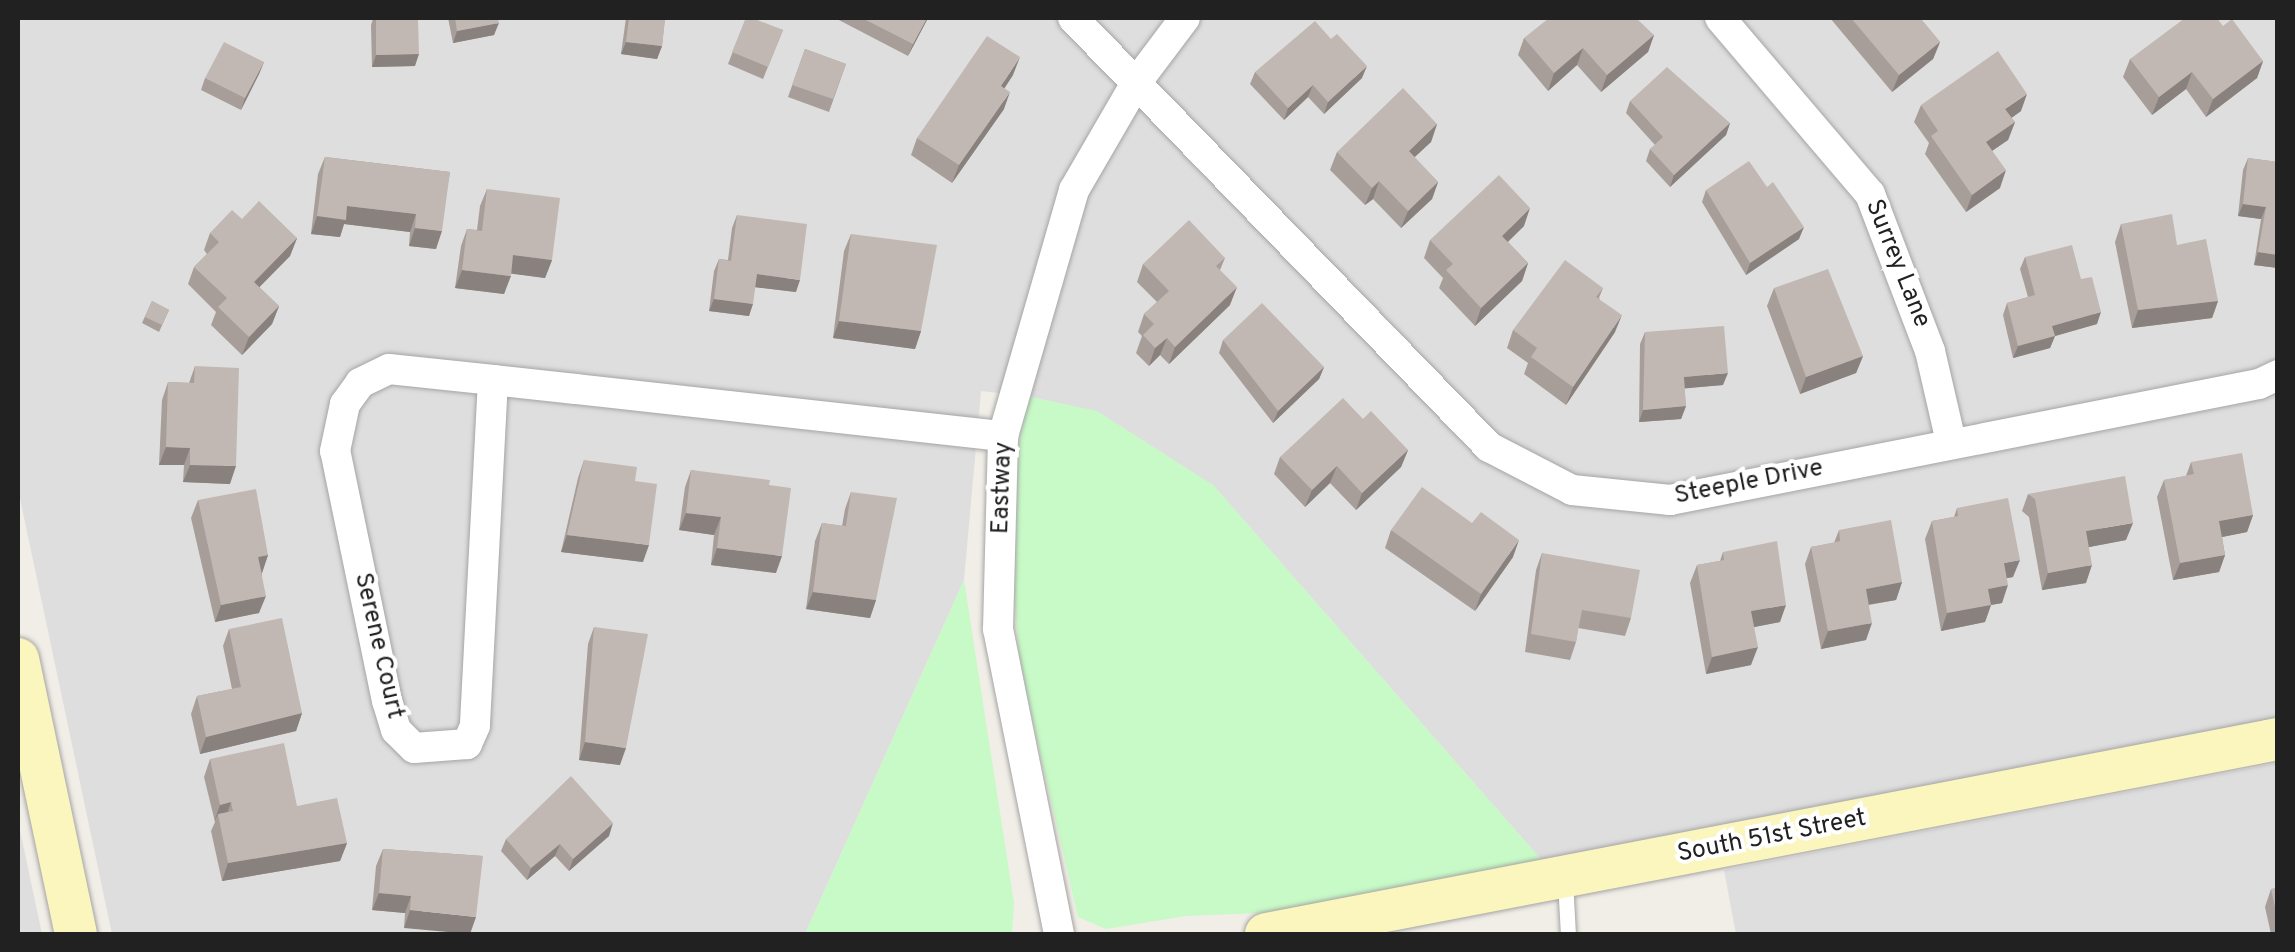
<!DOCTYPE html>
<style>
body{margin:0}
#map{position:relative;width:2295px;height:952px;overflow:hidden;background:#f1ede7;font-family:Overpass,sans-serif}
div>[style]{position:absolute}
.residential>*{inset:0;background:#dfdede}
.park>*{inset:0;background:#c7fac6}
.roads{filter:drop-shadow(0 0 2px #a5a5a5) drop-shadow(0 0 2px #a5a5a5)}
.lane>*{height:15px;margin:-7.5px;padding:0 7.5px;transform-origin:7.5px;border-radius:7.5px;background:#fff}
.street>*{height:30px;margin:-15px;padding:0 15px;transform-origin:15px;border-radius:15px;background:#fff}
.secondary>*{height:42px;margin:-21px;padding:0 21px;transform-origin:21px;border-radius:21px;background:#faf6bd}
.wall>*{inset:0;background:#a79e9a}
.shaded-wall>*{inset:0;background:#88817d}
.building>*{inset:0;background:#c2b8b3}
span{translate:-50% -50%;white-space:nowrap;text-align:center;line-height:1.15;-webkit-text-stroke:8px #fff;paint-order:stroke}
.street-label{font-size:25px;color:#212121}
.frame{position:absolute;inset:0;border:20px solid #212121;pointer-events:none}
</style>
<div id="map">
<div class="residential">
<i style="clip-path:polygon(18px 18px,2277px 18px,2277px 722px,1545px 864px,1213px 485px,1027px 396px,981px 391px,964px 580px,805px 934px,112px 934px,18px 489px)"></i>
<i style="clip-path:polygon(2277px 763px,2277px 934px,1736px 934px,1724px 870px)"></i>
<i style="clip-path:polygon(18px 821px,42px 934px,18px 934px)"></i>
</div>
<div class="park">
<i style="clip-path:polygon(1027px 396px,1097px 411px,1213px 485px,1545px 864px,1287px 912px,1186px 916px,1106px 929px,1078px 917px,1020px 666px,1014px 596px,1018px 450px)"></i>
<i style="clip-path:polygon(964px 580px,1014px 903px,1012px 932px,805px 934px)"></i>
</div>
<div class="roads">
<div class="lane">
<i style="left:1565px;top:881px;width:53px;rotate:86.8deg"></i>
</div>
<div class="street">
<i style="left:1073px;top:18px;width:598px;rotate:45.88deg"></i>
<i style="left:1489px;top:447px;width:93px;rotate:27.4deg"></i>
<i style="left:1572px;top:490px;width:99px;rotate:5.8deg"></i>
<i style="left:1670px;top:500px;width:600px;rotate:-11.14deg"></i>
<i style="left:2259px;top:384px;width:21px;rotate:-25deg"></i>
<i style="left:1720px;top:18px;width:231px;rotate:49.6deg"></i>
<i style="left:1870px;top:194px;width:168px;rotate:69.1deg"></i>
<i style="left:1930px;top:351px;width:93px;rotate:77deg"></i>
<i style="left:493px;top:380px;width:346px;rotate:93deg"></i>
<i style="left:475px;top:726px;width:20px;rotate:114deg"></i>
<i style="left:467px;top:744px;width:53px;rotate:175.7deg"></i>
<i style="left:414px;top:748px;width:25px;rotate:-135deg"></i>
<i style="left:396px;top:730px;width:30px;rotate:-107deg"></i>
<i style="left:387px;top:701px;width:255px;rotate:-101.7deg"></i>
<i style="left:335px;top:451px;width:48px;rotate:-78deg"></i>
<i style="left:345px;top:404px;width:26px;rotate:-54deg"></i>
<i style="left:360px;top:383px;width:32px;rotate:-26deg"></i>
<i style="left:389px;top:369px;width:105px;rotate:6deg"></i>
<i style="left:493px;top:380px;width:83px;rotate:6.2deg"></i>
<i style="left:576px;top:389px;width:430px;rotate:6.3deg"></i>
<i style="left:1059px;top:934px;width:311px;rotate:-101.3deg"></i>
<i style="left:998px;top:629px;width:193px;rotate:-88.5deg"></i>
<i style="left:1003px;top:436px;width:256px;rotate:-73.9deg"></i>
<i style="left:1074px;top:190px;width:124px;rotate:-59.9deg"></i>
<i style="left:1136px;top:83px;width:81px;rotate:-53deg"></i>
</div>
<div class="secondary">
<i style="left:18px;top:659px;width:281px;rotate:78.1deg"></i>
<i style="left:1266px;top:934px;width:1031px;rotate:-10.91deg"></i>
</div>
</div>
<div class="wall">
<i style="clip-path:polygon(315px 18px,418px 18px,415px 66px,372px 67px,371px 25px,373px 19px,315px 20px)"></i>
<i style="clip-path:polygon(448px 18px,498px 18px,494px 35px,453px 43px)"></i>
<i style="clip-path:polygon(626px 18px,665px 18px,662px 46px,657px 59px,621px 54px)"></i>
<i style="clip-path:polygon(746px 18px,783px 30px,763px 79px,728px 64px)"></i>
<i style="clip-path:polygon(835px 18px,928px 18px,908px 56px)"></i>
<i style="clip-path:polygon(1830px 18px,1920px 18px,1940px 42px,1933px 59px,1892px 92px)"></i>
<i style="clip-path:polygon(2223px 26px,2263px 61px,2257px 78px,2206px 117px,2186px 89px,2152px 115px,2123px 77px,2130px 59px)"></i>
<i style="clip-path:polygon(1654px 35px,1648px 52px,1601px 92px,1577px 65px,1548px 91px,1518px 55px,1524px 38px)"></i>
<i style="clip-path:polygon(805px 49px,846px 64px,829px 112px,788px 97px)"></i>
<i style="clip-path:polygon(264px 62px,259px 74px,241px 110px,201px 90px,205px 78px)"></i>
<i style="clip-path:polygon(1255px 72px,1362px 78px,1324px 114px,1308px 97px,1284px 120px,1250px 84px)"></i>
<i style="clip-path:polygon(1013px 75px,1004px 88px,1004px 109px,952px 183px,911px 155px,917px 138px)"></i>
<i style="clip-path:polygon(1630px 101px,1730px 123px,1726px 135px,1670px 187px,1646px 161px,1650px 149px,1655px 145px,1626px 113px)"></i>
<i style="clip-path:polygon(1921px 105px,2021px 111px,2011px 118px,2015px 122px,2008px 140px,1992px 151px,2000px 188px,1966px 212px,1925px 154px,1929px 143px,1914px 122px)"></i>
<i style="clip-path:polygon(1437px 124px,1431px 142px,1414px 157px,1438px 182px,1432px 199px,1401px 228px,1373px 199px,1365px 205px,1330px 170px,1337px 152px)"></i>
<i style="clip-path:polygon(325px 157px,450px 172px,436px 249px,409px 246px,410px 232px,344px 224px,340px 237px,311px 234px,318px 174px)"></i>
<i style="clip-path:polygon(2248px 158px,2278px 162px,2278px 268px,2254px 265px,2261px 219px,2238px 216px,2243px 170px)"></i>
<i style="clip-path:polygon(1767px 187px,1799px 239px,1746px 275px,1702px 202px,1706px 190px)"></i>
<i style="clip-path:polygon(487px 189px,552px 260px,545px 278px,511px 273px,504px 294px,455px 288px,461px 246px,467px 229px,477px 230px,480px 206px)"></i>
<i style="clip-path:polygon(737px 215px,796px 292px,755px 287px,749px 316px,709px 311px,714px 271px,719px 259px,728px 260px,732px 228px)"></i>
<i style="clip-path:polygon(242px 219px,297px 238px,290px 256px,259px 287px,279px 306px,272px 324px,242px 355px,211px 325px,216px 312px,188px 284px,194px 267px,207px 254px,204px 250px,210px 233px)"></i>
<i style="clip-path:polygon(2121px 224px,2177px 245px,2218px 301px,2212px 318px,2132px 328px,2115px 242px)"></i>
<i style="clip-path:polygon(1524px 226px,1508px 242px,1528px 263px,1522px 281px,1475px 326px,1439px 288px,1443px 278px,1424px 258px,1430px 240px)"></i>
<i style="clip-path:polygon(851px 234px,921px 331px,915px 349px,833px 338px,844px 251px)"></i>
<i style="clip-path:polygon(2025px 257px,2081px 279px,2097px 324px,2055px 336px,2050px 348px,2013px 358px,2003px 315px,2007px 303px,2028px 297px,2020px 269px)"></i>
<i style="clip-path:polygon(1225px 258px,1220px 270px,1230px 305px,1169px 364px,1160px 355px,1149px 366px,1136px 353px,1142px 336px,1138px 332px,1144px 314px,1157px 302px,1137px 282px,1143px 264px)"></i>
<i style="clip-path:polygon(1603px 288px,1599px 298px,1615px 332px,1566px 405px,1524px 374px,1528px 363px,1507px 348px,1513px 330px)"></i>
<i style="clip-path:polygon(1774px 288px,1863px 356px,1856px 373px,1800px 394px,1767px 306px)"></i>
<i style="clip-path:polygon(152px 301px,169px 310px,159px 332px,142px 323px)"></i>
<i style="clip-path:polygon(1645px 332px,1723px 385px,1684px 388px,1686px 406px,1681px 419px,1639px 422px,1640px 344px)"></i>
<i style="clip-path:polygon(1223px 340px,1324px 367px,1319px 379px,1273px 423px,1219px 353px)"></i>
<i style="clip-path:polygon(195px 366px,230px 484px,183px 482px,184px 465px,159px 465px,162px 400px,168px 382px,189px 383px)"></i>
<i style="clip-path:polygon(1363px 419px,1408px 450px,1401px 467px,1356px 510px,1330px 483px,1305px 507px,1274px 474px,1280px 457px)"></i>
<i style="clip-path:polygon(584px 460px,643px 562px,561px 552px,578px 478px)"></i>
<i style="clip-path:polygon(2191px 462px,2253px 515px,2247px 532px,2222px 537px,2225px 555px,2219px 572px,2173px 580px,2157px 497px,2164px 480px,2186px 476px)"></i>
<i style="clip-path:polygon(691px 470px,769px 485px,776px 573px,711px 565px,714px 535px,679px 530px,685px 487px)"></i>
<i style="clip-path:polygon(851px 492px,876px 600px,870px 618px,806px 609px,815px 541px,822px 523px,842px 526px,845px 509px)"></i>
<i style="clip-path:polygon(2028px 494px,2126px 540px,2089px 547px,2086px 583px,2042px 590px,2029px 517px,2022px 511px)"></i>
<i style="clip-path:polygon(198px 500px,268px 555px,262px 573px,259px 613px,215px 622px,191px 518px)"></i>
<i style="clip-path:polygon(1957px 508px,2013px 577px,2007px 578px,2002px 603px,1991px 605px,1985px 622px,1941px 631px,1925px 539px,1932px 521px,1954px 517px)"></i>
<i style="clip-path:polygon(1391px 530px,1513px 557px,1475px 611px,1385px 548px)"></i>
<i style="clip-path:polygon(1839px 530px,1902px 582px,1896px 600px,1869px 605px,1866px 640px,1821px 649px,1805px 564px,1811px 547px,1834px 543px)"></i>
<i style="clip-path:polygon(1723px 552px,1780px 622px,1754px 627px,1751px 665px,1706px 674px,1690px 583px,1697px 565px,1720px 561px)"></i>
<i style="clip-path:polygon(1542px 553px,1631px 618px,1625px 636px,1578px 628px,1576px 642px,1570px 660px,1525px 652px,1536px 570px)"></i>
<i style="clip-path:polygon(594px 627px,620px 765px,579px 760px,588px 644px)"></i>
<i style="clip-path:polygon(229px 629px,302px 713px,296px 731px,200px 754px,191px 714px,197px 696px,232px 689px,223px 646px)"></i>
<i style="clip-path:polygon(210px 759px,297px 806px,347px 843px,340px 861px,222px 881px,211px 831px,215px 822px,204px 777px)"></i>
<i style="clip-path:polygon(609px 836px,569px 871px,555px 856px,527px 880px,501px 851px,506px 839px)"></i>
<i style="clip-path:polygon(383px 849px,483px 856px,404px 928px,405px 913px,372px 910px,376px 866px)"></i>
<i style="clip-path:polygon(2278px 888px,2278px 934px,2271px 934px,2265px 907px,2271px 889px)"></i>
</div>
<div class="shaded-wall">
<i style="clip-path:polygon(316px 18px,374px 18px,315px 20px)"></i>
<i style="clip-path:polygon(927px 18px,928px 18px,908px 56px,913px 44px)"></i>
<i style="clip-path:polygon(499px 23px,494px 35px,453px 43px,457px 31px)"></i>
<i style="clip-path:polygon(1654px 35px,1648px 52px,1601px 92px,1607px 75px)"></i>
<i style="clip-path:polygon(626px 42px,662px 46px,657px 59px,621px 54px)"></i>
<i style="clip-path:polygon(1940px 42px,1933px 59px,1892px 92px,1899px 75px)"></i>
<i style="clip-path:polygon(1583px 48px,1577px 65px,1548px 91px,1554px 73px)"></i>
<i style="clip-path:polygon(419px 54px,415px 66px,372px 67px,376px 55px)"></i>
<i style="clip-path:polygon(1020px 57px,1013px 75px,995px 103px,1001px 86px)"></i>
<i style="clip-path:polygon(2263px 61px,2257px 78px,2206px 117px,2213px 99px)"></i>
<i style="clip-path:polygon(264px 62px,259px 74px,241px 110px,245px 98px)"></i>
<i style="clip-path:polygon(1367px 66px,1362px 78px,1324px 114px,1328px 102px)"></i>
<i style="clip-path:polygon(2192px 72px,2186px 89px,2152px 115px,2159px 97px)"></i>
<i style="clip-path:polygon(1313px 85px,1308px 97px,1284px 120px,1288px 108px)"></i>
<i style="clip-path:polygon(1010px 92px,1004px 109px,952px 183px,959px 165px)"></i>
<i style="clip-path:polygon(2027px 94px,2021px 111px,1999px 127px,2005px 109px)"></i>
<i style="clip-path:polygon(2015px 122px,2008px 140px,1980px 159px,1986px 142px)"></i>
<i style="clip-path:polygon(1730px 123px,1726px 135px,1670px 187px,1674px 175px)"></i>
<i style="clip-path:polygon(1437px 124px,1431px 142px,1402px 169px,1409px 151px)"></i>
<i style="clip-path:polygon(2006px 170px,2000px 188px,1966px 212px,1972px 195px)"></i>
<i style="clip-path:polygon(1379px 181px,1373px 199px,1365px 205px,1372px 188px)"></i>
<i style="clip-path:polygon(1438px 182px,1432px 199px,1401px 228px,1408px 211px)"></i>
<i style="clip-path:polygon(2243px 204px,2266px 207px,2261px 219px,2238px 216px)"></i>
<i style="clip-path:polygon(347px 206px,416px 214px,410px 232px,344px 224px,340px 237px,311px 234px,317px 216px)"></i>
<i style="clip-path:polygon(1530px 208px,1524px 226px,1496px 253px,1502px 236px)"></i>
<i style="clip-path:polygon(1804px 227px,1799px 239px,1746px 275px,1750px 263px)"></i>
<i style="clip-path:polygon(415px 228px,442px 231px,436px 249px,409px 246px)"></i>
<i style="clip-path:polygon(297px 238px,290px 256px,248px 299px,254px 282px)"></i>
<i style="clip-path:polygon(2258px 252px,2278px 255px,2278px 268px,2254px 265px)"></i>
<i style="clip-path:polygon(513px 255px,552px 260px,545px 278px,507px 273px)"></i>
<i style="clip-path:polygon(1528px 263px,1522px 281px,1475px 326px,1481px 308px)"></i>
<i style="clip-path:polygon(462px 270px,511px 276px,504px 294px,455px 288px)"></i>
<i style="clip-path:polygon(757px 274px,800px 280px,796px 292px,753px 287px)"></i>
<i style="clip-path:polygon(1237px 287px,1230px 305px,1169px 364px,1175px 347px)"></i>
<i style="clip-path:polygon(714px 299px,753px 304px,749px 316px,709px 311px)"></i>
<i style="clip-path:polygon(2218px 301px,2212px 318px,2132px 328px,2138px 310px)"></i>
<i style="clip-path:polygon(279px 306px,272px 324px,242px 355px,249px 337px)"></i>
<i style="clip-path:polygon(2101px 312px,2097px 324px,2055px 336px,2050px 348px,2013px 358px,2018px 346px,2052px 326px)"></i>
<i style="clip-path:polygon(1622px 315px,1615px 332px,1566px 405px,1573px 387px)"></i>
<i style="clip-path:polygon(839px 321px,921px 331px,915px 349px,833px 338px)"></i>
<i style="clip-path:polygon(1167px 338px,1160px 355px,1149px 366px,1155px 348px)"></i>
<i style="clip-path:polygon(1863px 356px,1856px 373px,1800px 394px,1806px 377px)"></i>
<i style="clip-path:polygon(1324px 367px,1319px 379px,1273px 423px,1278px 411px)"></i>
<i style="clip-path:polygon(1728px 373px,1723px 385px,1679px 389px,1684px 377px)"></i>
<i style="clip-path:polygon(1686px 406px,1681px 419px,1639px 422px,1643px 410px)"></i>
<i style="clip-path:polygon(166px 447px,190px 448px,184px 465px,159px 465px)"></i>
<i style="clip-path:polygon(1408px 450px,1401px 467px,1356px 510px,1362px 493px)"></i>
<i style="clip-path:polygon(190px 465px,236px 466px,230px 484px,183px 482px)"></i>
<i style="clip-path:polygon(1337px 466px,1330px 483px,1305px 507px,1312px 490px)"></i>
<i style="clip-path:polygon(686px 513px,721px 517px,714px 535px,679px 530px)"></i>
<i style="clip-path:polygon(2253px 515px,2247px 532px,2212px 539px,2219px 521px)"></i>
<i style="clip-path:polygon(2133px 523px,2126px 540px,2079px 549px,2086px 531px)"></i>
<i style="clip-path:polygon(567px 535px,649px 545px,643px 562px,561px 552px)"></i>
<i style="clip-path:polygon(1519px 540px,1513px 557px,1475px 611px,1481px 594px)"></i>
<i style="clip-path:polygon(717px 548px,782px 556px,776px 573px,711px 565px)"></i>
<i style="clip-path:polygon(268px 555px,262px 573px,258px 557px)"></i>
<i style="clip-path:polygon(2225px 555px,2219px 572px,2173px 580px,2180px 563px)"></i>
<i style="clip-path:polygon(2020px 560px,2013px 577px,1998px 580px,2004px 563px)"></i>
<i style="clip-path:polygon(2092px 565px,2086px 583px,2042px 590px,2048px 573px)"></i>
<i style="clip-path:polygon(1902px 582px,1896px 600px,1859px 606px,1866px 589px)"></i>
<i style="clip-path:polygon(2008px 585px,2002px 603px,1991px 605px,1985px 622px,1941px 631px,1947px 613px,1988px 589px)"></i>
<i style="clip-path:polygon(813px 592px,876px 600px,870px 618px,806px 609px)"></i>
<i style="clip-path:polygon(266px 596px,259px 613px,215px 622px,221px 605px)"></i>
<i style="clip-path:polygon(1786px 605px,1780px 622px,1744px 629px,1751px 611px)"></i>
<i style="clip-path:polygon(1872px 623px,1866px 640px,1821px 649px,1828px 631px)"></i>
<i style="clip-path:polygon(1758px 647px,1751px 665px,1706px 674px,1712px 657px)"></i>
<i style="clip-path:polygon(302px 713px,296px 731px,200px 754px,206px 737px)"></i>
<i style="clip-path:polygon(585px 742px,626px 748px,620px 765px,579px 760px)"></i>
<i style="clip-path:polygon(231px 802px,225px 820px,218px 814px,214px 822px,220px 805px)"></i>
<i style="clip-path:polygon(613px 823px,609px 836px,569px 871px,573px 859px)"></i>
<i style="clip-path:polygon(347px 843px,340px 861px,222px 881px,228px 863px)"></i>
<i style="clip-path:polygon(560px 844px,555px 856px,527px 880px,531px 868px)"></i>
<i style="clip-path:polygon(379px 893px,411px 896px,405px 913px,372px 910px)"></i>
<i style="clip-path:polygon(410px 910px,476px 917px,470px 934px,404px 928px)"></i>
</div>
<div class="building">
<i style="clip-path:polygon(376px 18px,418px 18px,419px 54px,376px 55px)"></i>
<i style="clip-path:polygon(455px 18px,498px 18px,499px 23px,457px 31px)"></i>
<i style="clip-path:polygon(629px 18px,665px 18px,662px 46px,626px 42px)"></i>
<i style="clip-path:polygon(746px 18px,752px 18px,783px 30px,768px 67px,732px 52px)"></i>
<i style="clip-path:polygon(862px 18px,927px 18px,913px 44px)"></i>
<i style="clip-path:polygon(1549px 18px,1636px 18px,1654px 35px,1607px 75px,1583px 48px,1554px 73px,1524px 38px)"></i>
<i style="clip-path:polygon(1851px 18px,1920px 18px,1940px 42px,1899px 75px)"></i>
<i style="clip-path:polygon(2185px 18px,2217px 18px,2223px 26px,2232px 19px,2263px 61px,2213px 99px,2192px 72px,2159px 97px,2130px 59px)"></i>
<i style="clip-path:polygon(1315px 21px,1331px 39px,1337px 34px,1367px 66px,1328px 102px,1313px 85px,1288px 108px,1255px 72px)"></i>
<i style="clip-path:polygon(987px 36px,1020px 57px,1001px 86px,1010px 92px,959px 165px,917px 138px)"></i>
<i style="clip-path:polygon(224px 42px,264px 62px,245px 98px,205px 78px)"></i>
<i style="clip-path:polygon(805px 49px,846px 64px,833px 99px,792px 85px)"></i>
<i style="clip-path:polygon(1998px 51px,2027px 94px,2005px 109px,2015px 122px,1986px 142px,2006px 170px,1972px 195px,1931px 136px,1938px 131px,1921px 105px)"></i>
<i style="clip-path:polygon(1667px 67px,1730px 123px,1674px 175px,1650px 149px,1663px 137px,1630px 101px)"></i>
<i style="clip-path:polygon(1403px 88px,1437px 124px,1409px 151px,1438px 182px,1408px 211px,1379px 181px,1372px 188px,1337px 152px)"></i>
<i style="clip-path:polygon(325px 157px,450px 172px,442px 231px,415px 228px,416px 214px,347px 206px,346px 220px,317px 216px)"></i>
<i style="clip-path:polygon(2248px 158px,2278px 162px,2278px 255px,2258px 252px,2266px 207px,2243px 204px)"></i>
<i style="clip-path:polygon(1749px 161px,1767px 187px,1773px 182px,1804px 227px,1750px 263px,1706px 190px)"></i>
<i style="clip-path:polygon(1499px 175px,1530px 208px,1502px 236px,1528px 263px,1481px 308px,1446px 270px,1453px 264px,1430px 240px)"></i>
<i style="clip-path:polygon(487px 189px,560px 198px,552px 260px,513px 255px,511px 276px,462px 270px,467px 229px,482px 231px)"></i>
<i style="clip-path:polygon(259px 201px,297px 238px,254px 282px,279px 306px,249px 337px,218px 307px,227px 298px,194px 267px,219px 242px,210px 233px,232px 210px,242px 219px)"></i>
<i style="clip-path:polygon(2172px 214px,2177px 245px,2206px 239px,2218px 301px,2138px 310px,2121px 224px)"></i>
<i style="clip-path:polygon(737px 215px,807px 224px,800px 280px,757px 274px,753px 304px,714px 299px,719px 259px,731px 261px)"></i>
<i style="clip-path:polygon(1189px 220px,1225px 258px,1216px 266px,1237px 287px,1175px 347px,1167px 338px,1155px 348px,1143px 335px,1154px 324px,1144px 314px,1169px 291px,1143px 264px)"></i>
<i style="clip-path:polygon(851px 234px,937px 245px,921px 331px,839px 321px)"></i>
<i style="clip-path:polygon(2072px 245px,2081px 279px,2092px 277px,2101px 312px,2052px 326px,2055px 336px,2018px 346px,2007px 303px,2035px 295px,2025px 257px)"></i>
<i style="clip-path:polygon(1565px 260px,1603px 288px,1596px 297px,1622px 315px,1573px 387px,1531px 357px,1537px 348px,1513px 330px)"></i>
<i style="clip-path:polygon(1828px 269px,1863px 356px,1806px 377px,1774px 288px)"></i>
<i style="clip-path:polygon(152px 301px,169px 310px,162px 325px,145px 317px)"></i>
<i style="clip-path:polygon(1262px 303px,1324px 367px,1278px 411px,1223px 340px)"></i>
<i style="clip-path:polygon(1724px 326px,1728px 373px,1684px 377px,1686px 406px,1643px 410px,1645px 332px)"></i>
<i style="clip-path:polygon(195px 366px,239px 368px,236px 466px,190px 465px,190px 448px,166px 447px,168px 382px,194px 383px)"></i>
<i style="clip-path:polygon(1343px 398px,1363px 419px,1371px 411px,1408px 450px,1362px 493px,1337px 466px,1312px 490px,1280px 457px)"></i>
<i style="clip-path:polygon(2242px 453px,2253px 515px,2219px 521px,2225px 555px,2180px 563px,2164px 480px,2194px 474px,2191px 462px)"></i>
<i style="clip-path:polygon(584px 460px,637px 467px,635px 481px,657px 484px,649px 545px,567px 535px)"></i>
<i style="clip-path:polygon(691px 470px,770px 480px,769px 485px,791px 488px,782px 556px,717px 548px,721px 517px,686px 513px)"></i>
<i style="clip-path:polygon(2125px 476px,2133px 523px,2086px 531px,2092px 565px,2048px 573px,2035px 499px,2028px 494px)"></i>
<i style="clip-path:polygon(1422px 487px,1472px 523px,1481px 512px,1519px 540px,1481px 594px,1391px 530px)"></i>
<i style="clip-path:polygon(256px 489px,268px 555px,258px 557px,266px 596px,221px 605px,198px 500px)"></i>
<i style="clip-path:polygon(851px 492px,897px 498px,876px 600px,813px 592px,822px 523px,846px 526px)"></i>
<i style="clip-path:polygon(2008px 498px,2020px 560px,2004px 563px,2008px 585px,1988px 589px,1991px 605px,1947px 613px,1932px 521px,1958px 516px,1957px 508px)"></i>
<i style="clip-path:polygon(1891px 520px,1902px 582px,1866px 589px,1872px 623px,1828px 631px,1811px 547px,1840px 541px,1839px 530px)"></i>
<i style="clip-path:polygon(1777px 541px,1786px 605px,1751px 611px,1758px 647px,1712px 657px,1697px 565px,1724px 560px,1723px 552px)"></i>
<i style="clip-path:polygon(1542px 553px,1640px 570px,1631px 618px,1582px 610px,1576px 642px,1531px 634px)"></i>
<i style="clip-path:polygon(282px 618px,302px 713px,206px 737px,197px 696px,241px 687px,229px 629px)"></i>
<i style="clip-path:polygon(594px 627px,648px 634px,626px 748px,585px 742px)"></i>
<i style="clip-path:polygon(284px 743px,297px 806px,337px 798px,347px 843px,228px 863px,218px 814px,233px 811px,231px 802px,220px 805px,210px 759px)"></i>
<i style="clip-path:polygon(571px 776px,613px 823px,573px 859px,560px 844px,531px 868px,506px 839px)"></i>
<i style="clip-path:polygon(383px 849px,483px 856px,476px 917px,410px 910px,411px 896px,379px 893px)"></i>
<i style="clip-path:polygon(2278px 888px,2278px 920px,2271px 889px)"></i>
</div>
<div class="street-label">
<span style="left:1897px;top:264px;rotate:68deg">Surrey Lane</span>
<span style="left:1749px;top:483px;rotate:-11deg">Steeple Drive</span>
<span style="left:1003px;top:488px;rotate:-88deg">Eastway</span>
<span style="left:378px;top:646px;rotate:77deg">Serene Court</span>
<span style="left:1772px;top:837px;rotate:-11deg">South 51st Street</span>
</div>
<div class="frame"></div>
</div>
